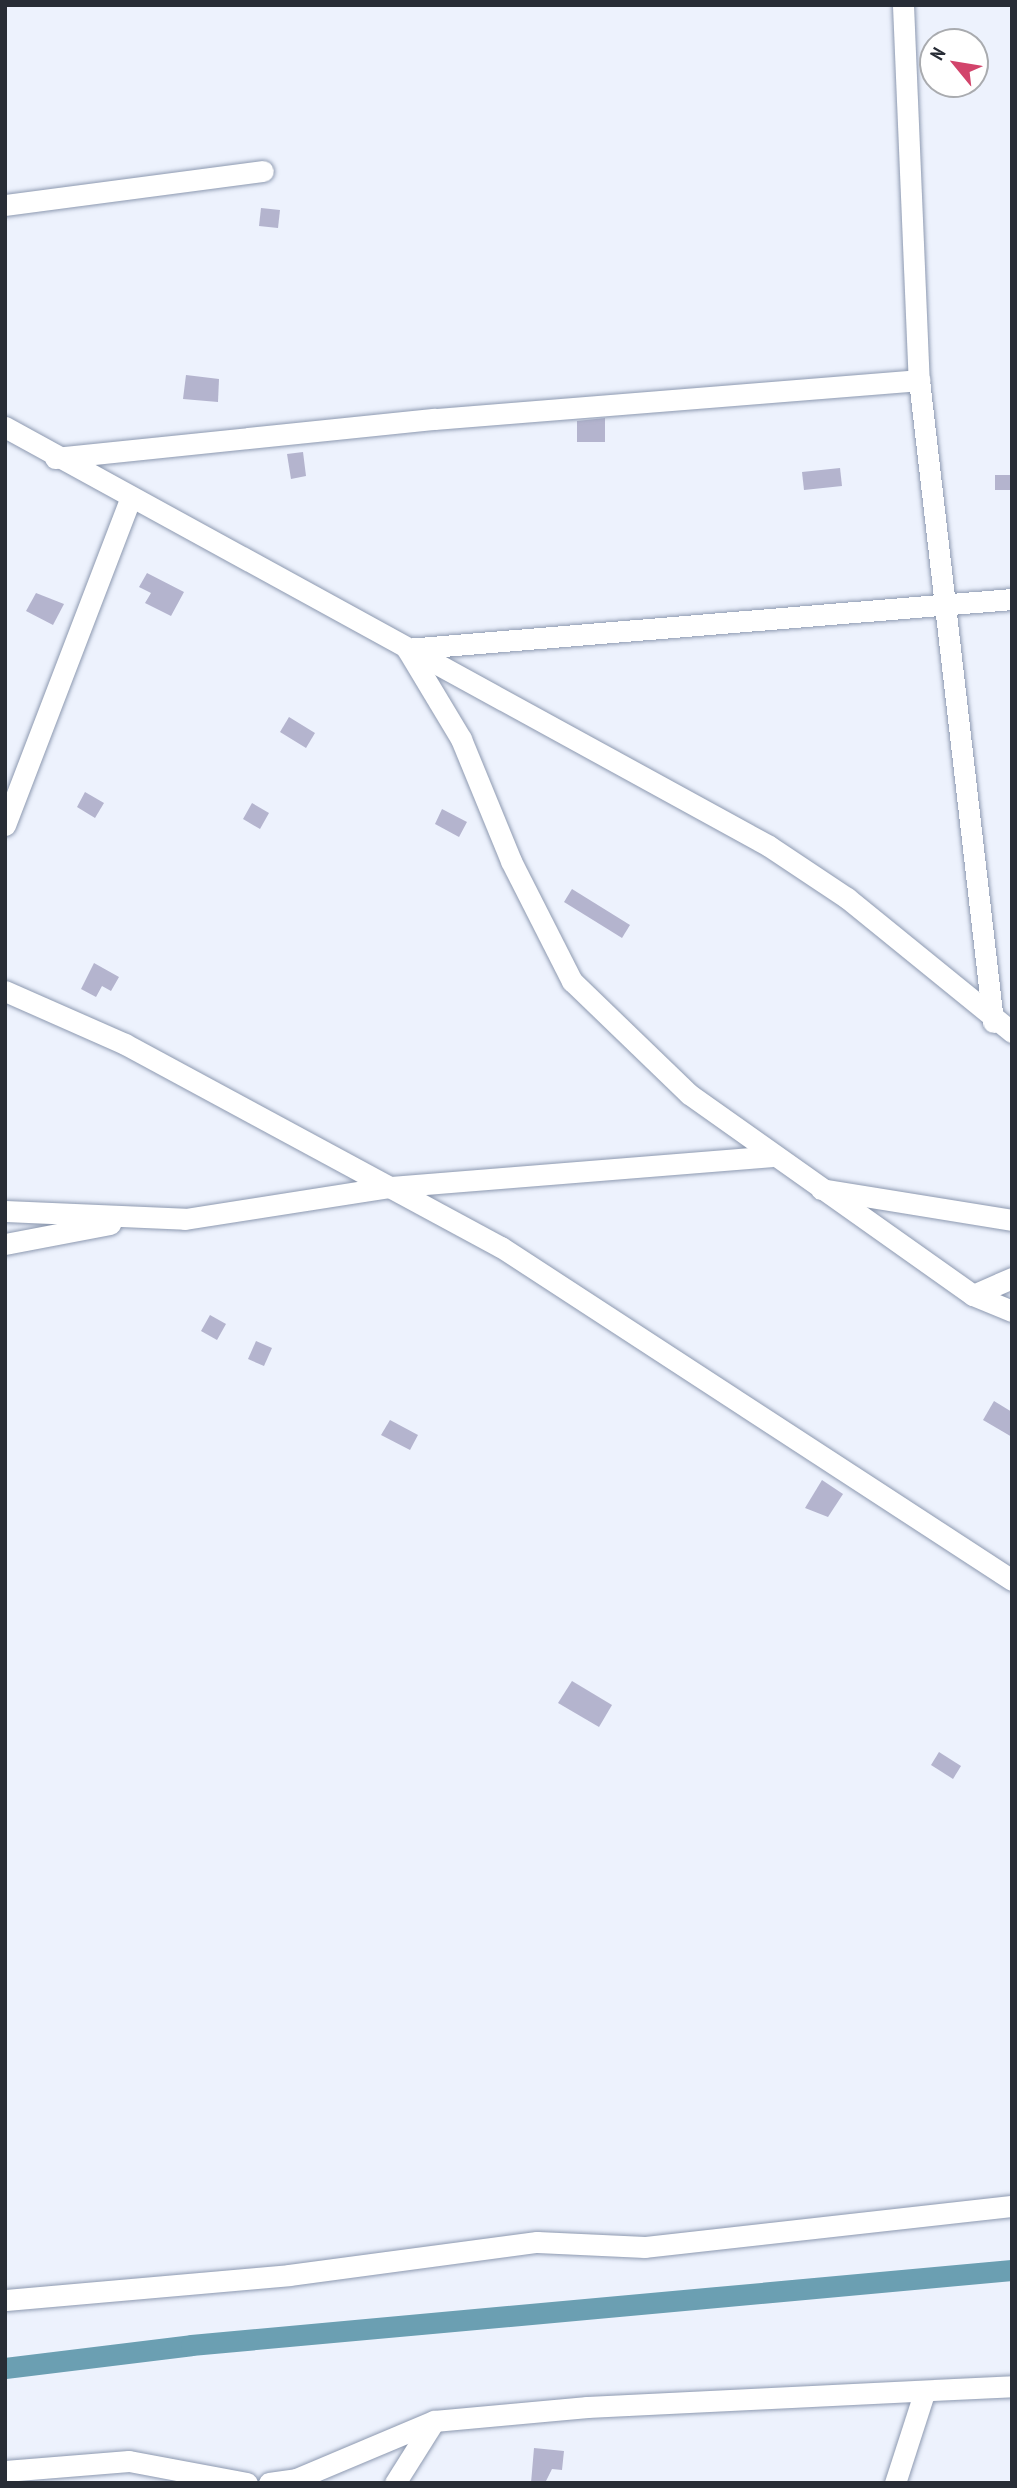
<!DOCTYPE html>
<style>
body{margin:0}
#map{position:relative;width:1017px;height:2488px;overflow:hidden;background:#edf2fd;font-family:"PT Sans Narrow",sans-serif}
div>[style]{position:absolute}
.canal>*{height:21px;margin:-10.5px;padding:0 10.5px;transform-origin:10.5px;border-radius:10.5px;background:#6b9fb2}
.building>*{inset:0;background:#b4b4ce}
.roads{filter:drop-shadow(0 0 2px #8d99b0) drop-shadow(0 0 2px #8d99b0)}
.minor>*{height:21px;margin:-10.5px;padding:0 10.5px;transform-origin:10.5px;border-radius:10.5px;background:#fff}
span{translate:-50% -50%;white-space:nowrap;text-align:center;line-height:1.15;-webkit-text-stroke:7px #fff;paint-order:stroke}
.frame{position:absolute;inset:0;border:7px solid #282d36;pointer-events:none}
.north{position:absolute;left:919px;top:28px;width:70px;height:70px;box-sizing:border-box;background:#fff;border:2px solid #a9abaf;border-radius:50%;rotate:300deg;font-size:19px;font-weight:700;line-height:28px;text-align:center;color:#282d36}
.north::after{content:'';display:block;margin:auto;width:24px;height:32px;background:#d2446b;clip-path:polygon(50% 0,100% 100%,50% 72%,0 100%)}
</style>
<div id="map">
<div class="canal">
<i style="left:5px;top:2368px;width:187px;rotate:-7deg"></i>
<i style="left:191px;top:2345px;width:824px;rotate:-5.22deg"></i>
</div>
<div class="building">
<i style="clip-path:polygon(261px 208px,280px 210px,278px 228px,259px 226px)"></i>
<i style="clip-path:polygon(186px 375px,219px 379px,218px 402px,183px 399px)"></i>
<i style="clip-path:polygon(605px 418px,605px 442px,577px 442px,577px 421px)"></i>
<i style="clip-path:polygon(303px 452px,306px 476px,291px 479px,287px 454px)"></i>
<i style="clip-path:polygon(840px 468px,842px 486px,804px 490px,802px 472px)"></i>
<i style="clip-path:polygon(995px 475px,1012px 475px,1012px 490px,995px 490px)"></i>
<i style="clip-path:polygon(147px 573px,184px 592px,171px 616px,145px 603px,151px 593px,139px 587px)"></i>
<i style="clip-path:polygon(36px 593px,64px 604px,53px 625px,26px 611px)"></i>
<i style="clip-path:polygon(289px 717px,315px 733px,306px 748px,280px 732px)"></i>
<i style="clip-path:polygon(85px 792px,104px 803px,95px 818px,77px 807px)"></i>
<i style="clip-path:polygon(252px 803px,269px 813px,260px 829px,243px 819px)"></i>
<i style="clip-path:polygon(442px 809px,467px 822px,459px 837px,435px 824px)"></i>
<i style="clip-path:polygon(572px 889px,630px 925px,622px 938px,564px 902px)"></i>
<i style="clip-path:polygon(94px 963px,119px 977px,111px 991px,102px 986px,96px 997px,81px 989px)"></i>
<i style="clip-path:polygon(210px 1315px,226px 1324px,217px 1340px,201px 1331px)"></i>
<i style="clip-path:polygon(256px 1341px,272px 1348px,264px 1366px,248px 1359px)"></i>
<i style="clip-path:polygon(994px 1401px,1012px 1412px,1012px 1437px,983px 1420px)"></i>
<i style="clip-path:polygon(390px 1420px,418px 1435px,410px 1450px,381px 1435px)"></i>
<i style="clip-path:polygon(822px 1480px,843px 1494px,828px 1517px,805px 1508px)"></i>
<i style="clip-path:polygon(572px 1681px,612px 1705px,599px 1727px,558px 1703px)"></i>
<i style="clip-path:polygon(939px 1752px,961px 1766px,953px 1779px,931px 1765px)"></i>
<i style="clip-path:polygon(534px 2448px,564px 2451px,562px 2470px,552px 2469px,545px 2483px,531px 2483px)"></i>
</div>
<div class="roads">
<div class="minor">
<i style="left:903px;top:5px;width:375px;rotate:87.6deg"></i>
<i style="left:919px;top:380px;width:646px;rotate:83.42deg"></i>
<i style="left:5px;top:205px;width:260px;rotate:-7.5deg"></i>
<i style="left:5px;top:427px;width:871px;rotate:28.74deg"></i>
<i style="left:769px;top:846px;width:94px;rotate:33.7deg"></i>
<i style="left:847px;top:898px;width:213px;rotate:39.1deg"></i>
<i style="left:55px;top:458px;width:382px;rotate:-5.9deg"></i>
<i style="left:435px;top:419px;width:486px;rotate:-4.6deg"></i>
<i style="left:1012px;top:599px;width:607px;rotate:175.28deg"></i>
<i style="left:407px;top:649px;width:105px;rotate:59deg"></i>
<i style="left:461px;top:739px;width:132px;rotate:67.7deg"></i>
<i style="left:511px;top:861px;width:135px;rotate:63.1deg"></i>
<i style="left:572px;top:981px;width:163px;rotate:44deg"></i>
<i style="left:689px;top:1094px;width:348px;rotate:35.3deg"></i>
<i style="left:973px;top:1295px;width:42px;rotate:22.3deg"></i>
<i style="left:5px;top:825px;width:351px;rotate:-69deg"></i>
<i style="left:5px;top:991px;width:131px;rotate:23.8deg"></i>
<i style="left:125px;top:1044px;width:427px;rotate:28.4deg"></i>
<i style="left:501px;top:1247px;width:610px;rotate:33.09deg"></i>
<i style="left:821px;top:1189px;width:193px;rotate:9.2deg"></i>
<i style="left:5px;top:1211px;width:180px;rotate:2.5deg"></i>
<i style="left:185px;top:1219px;width:206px;rotate:-8.9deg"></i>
<i style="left:389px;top:1187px;width:384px;rotate:-4.6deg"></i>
<i style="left:5px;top:1244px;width:107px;rotate:-10.8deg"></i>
<i style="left:973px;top:1295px;width:43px;rotate:-23.6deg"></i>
<i style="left:5px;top:2300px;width:285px;rotate:-5deg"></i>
<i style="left:289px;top:2275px;width:250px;rotate:-7.6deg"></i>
<i style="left:537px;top:2242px;width:108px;rotate:2.7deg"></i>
<i style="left:645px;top:2247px;width:369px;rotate:-6.4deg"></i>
<i style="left:5px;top:2471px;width:124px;rotate:-4.6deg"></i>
<i style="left:129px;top:2461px;width:120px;rotate:10.6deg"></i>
<i style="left:269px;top:2483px;width:27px;rotate:-8deg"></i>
<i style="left:296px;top:2479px;width:150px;rotate:-22.8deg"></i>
<i style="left:434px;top:2421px;width:154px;rotate:-5.2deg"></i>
<i style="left:587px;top:2407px;width:426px;rotate:-2.8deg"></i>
<i style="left:395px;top:2483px;width:73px;rotate:-57.8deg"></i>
<i style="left:895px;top:2483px;width:95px;rotate:-72.1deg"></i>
</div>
</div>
<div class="frame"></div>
<div class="north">N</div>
</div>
